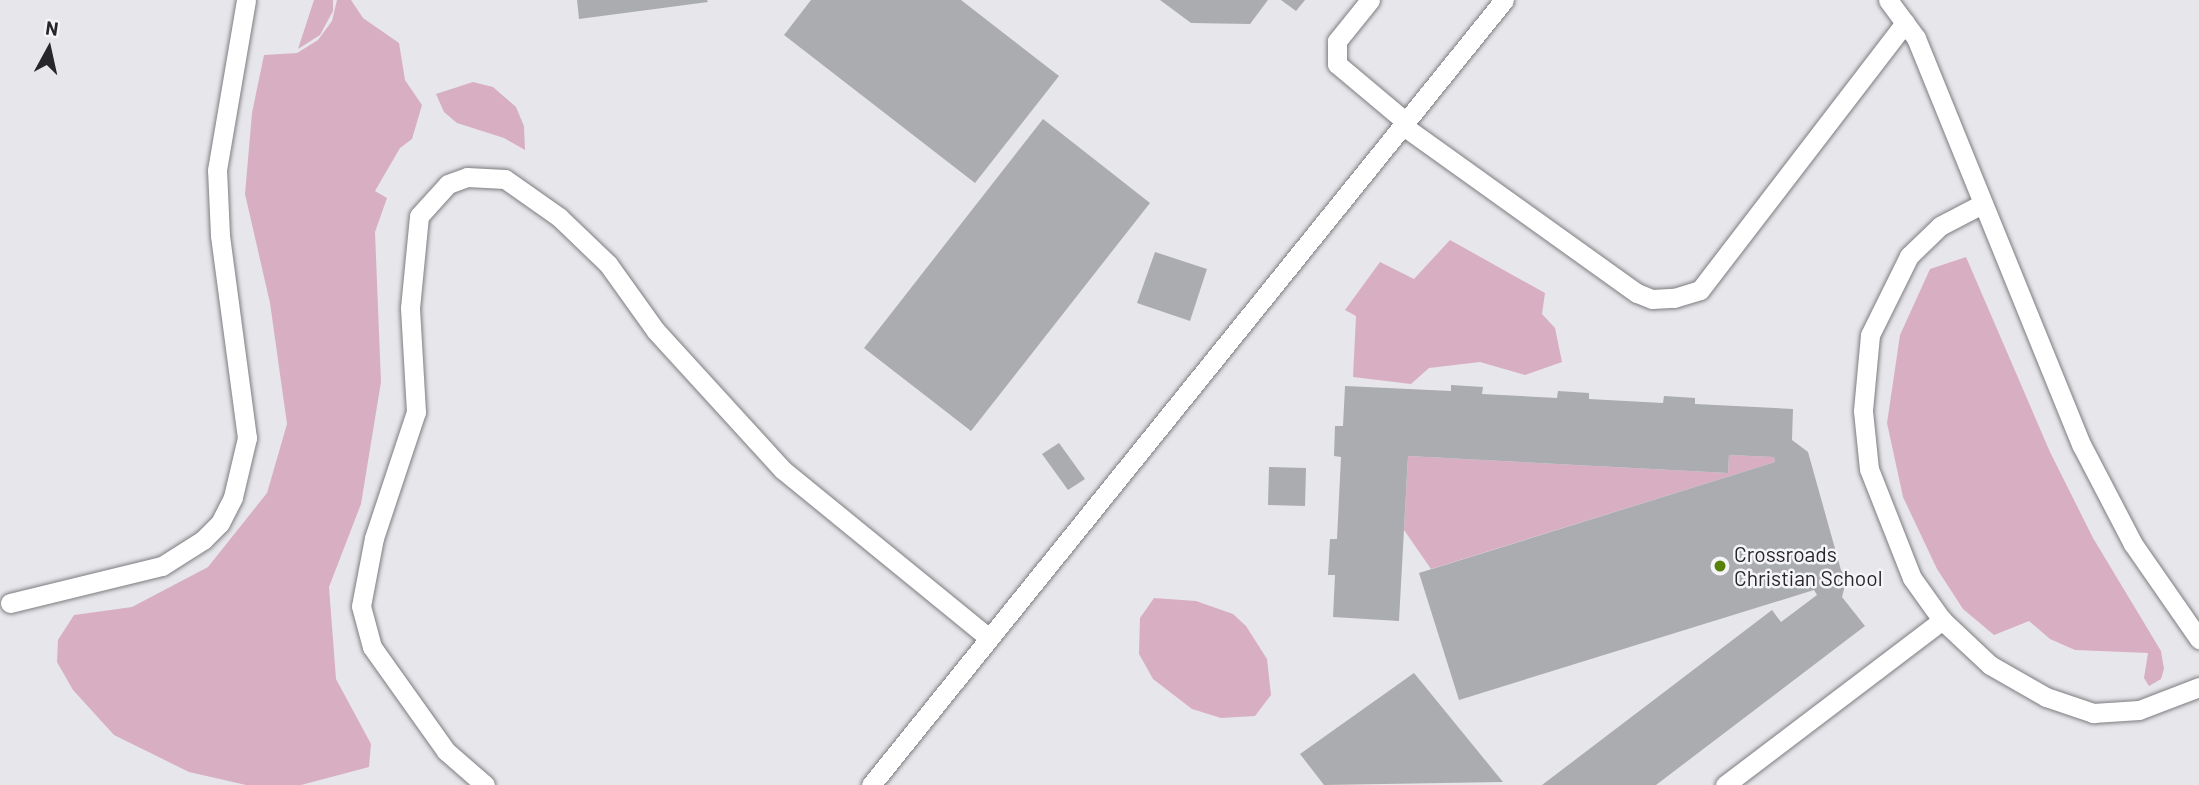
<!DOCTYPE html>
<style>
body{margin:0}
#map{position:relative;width:2199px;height:785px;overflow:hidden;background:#e7e7eb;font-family:Barlow,sans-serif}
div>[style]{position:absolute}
.green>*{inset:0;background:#d8aec3}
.building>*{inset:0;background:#aaacb0}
.roads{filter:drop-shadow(0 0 2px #7d7d81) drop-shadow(0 0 2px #7d7d81)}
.service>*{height:19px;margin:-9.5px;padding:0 9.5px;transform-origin:9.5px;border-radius:9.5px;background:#fff}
.dots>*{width:19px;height:19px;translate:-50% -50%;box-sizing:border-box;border:4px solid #f4f4f9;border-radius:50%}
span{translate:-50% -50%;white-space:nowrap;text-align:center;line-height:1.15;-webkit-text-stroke:5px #f4f4f9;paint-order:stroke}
.poi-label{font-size:21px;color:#272729}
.left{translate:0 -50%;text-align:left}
.north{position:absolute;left:14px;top:14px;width:70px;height:70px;-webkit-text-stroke:5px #f4f4f9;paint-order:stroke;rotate:8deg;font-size:19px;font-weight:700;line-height:28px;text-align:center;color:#272729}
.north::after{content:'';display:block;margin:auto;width:24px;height:32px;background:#272729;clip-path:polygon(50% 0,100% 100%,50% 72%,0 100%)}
</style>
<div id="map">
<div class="green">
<i style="clip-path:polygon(314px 0,333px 0,333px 11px,320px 35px,298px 49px)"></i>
<i style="clip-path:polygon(337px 0,351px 0,363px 18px,399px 43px,405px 80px,422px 105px,412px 139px,400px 148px,375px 191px,387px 198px,375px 232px,381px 382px,361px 504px,329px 587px,336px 679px,371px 744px,369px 767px,301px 785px,246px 785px,189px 772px,114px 735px,73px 690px,57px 662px,58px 640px,74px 615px,132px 607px,208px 567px,267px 493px,287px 424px,270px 303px,245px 194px,252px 113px,264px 55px,297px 53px,318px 40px,332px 21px)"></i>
<i style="clip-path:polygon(473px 82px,493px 87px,516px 107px,524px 126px,525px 150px,504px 138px,457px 123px,444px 112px,436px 94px)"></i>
<i style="clip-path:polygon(1450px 240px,1545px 293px,1542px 314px,1555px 328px,1562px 362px,1525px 375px,1480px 362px,1429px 368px,1411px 384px,1353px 377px,1356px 316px,1345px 310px,1380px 262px,1414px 279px)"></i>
<i style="clip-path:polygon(1966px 257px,2050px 452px,2093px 538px,2161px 651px,2164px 669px,2161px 679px,2149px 686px,2144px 678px,2148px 653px,2075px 650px,2050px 639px,2029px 621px,1994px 635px,1963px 609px,1937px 569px,1903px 497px,1887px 423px,1900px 335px,1930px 269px)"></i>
<i style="clip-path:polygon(1729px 455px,1774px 457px,1775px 462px,1431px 569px,1404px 530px,1408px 456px,1728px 473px)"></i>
<i style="clip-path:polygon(1154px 598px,1196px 601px,1233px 614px,1246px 626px,1267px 659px,1271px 695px,1255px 716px,1221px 718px,1192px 709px,1153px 679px,1139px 654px,1140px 618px)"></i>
</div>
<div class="building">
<i style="clip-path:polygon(577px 0,707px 0,708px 2px,579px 19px)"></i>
<i style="clip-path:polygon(811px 0,961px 0,1059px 76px,975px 183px,784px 35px)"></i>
<i style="clip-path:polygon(1160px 0,1268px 0,1250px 24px,1191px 23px)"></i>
<i style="clip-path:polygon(1281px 0,1305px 0,1296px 11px)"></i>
<i style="clip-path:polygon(1043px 119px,1150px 203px,971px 431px,864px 348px)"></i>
<i style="clip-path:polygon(1155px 252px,1207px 269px,1190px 321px,1137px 303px)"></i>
<i style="clip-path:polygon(1451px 385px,1483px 387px,1482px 394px,1557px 398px,1558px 391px,1589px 393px,1589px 399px,1663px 403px,1664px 396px,1695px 398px,1695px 404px,1793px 409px,1792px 440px,1808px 452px,1841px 570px,1847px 578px,1842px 597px,1865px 626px,1656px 785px,1542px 785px,1772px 610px,1781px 622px,1817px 595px,1814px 590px,1459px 700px,1419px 573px,1775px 462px,1774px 457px,1729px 455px,1728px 473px,1408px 456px,1399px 621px,1333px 617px,1335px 575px,1328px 575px,1330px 539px,1337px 539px,1341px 457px,1334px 456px,1335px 426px,1343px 426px,1345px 386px,1451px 391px)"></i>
<i style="clip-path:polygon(1059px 443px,1085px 479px,1068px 490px,1042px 454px)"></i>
<i style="clip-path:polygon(1269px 467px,1306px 468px,1305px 506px,1268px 505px)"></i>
<i style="clip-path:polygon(1414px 673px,1503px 782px,1324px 785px,1300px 754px)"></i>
</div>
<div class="roads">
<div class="service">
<i style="left:1370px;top:0;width:53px;rotate:128.8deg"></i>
<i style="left:1337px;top:41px;width:23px;rotate:90deg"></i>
<i style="left:1337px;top:64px;width:89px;rotate:40deg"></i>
<i style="left:1888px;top:0;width:47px;rotate:53.6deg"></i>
<i style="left:1916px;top:38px;width:440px;rotate:67.9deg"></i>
<i style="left:2082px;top:446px;width:110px;rotate:62.5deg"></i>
<i style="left:2133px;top:544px;width:116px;rotate:55.2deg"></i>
<i style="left:1402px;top:125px;width:289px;rotate:35.6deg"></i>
<i style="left:1637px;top:293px;width:16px;rotate:22deg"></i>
<i style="left:1652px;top:299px;width:22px;rotate:-3deg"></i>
<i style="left:1674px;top:298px;width:27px;rotate:-17deg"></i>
<i style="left:1700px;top:290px;width:337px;rotate:-52.5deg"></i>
<i style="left:1982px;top:204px;width:47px;rotate:152.4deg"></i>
<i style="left:1940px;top:226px;width:43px;rotate:135.9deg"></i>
<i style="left:1909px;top:256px;width:88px;rotate:116.3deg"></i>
<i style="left:1870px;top:335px;width:76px;rotate:95.3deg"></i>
<i style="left:1863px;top:411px;width:58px;rotate:84.1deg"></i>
<i style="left:1869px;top:469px;width:117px;rotate:68.5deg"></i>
<i style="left:1912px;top:578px;width:52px;rotate:54.5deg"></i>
<i style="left:1942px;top:620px;width:66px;rotate:43.2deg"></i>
<i style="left:1990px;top:665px;width:64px;rotate:29.7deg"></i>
<i style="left:2046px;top:697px;width:50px;rotate:18.8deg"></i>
<i style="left:2093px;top:713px;width:46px;rotate:-3.7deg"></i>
<i style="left:2139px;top:710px;width:64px;rotate:-21deg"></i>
<i style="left:10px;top:603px;width:156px;rotate:-13.7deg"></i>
<i style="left:162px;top:566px;width:49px;rotate:-32.4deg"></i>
<i style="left:203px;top:540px;width:24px;rotate:-45deg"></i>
<i style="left:220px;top:523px;width:29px;rotate:-63deg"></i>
<i style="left:233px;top:497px;width:61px;rotate:-76.7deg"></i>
<i style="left:247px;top:438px;width:205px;rotate:-97.6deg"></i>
<i style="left:220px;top:235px;width:65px;rotate:-92.6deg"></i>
<i style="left:217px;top:170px;width:172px;rotate:-80.3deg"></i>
<i style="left:485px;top:785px;width:52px;rotate:-138.9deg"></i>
<i style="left:446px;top:751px;width:128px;rotate:-125.4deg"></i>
<i style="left:372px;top:647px;width:42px;rotate:-105deg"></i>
<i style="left:361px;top:606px;width:69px;rotate:-79.2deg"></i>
<i style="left:374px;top:538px;width:133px;rotate:-71.6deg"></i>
<i style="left:416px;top:412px;width:104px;rotate:-93.3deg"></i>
<i style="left:410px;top:308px;width:92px;rotate:-84.4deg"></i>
<i style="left:419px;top:216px;width:43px;rotate:-47.8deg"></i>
<i style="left:448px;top:184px;width:20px;rotate:-20deg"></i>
<i style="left:467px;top:177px;width:38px;rotate:3deg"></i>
<i style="left:505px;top:179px;width:66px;rotate:35.1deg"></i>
<i style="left:559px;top:217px;width:68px;rotate:43.8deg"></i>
<i style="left:608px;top:264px;width:82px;rotate:54.4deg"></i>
<i style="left:656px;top:331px;width:188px;rotate:47.6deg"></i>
<i style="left:783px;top:470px;width:264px;rotate:39.2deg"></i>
<i style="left:871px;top:785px;width:1008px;rotate:-51.12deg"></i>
<i style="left:1725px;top:785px;width:273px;rotate:-37.2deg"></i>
</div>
</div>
<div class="dots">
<i style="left:1720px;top:566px;background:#578108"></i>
</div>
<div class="poi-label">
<span class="left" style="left:1734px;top:566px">Crossroads<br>Christian School</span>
</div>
<div class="north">N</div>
</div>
